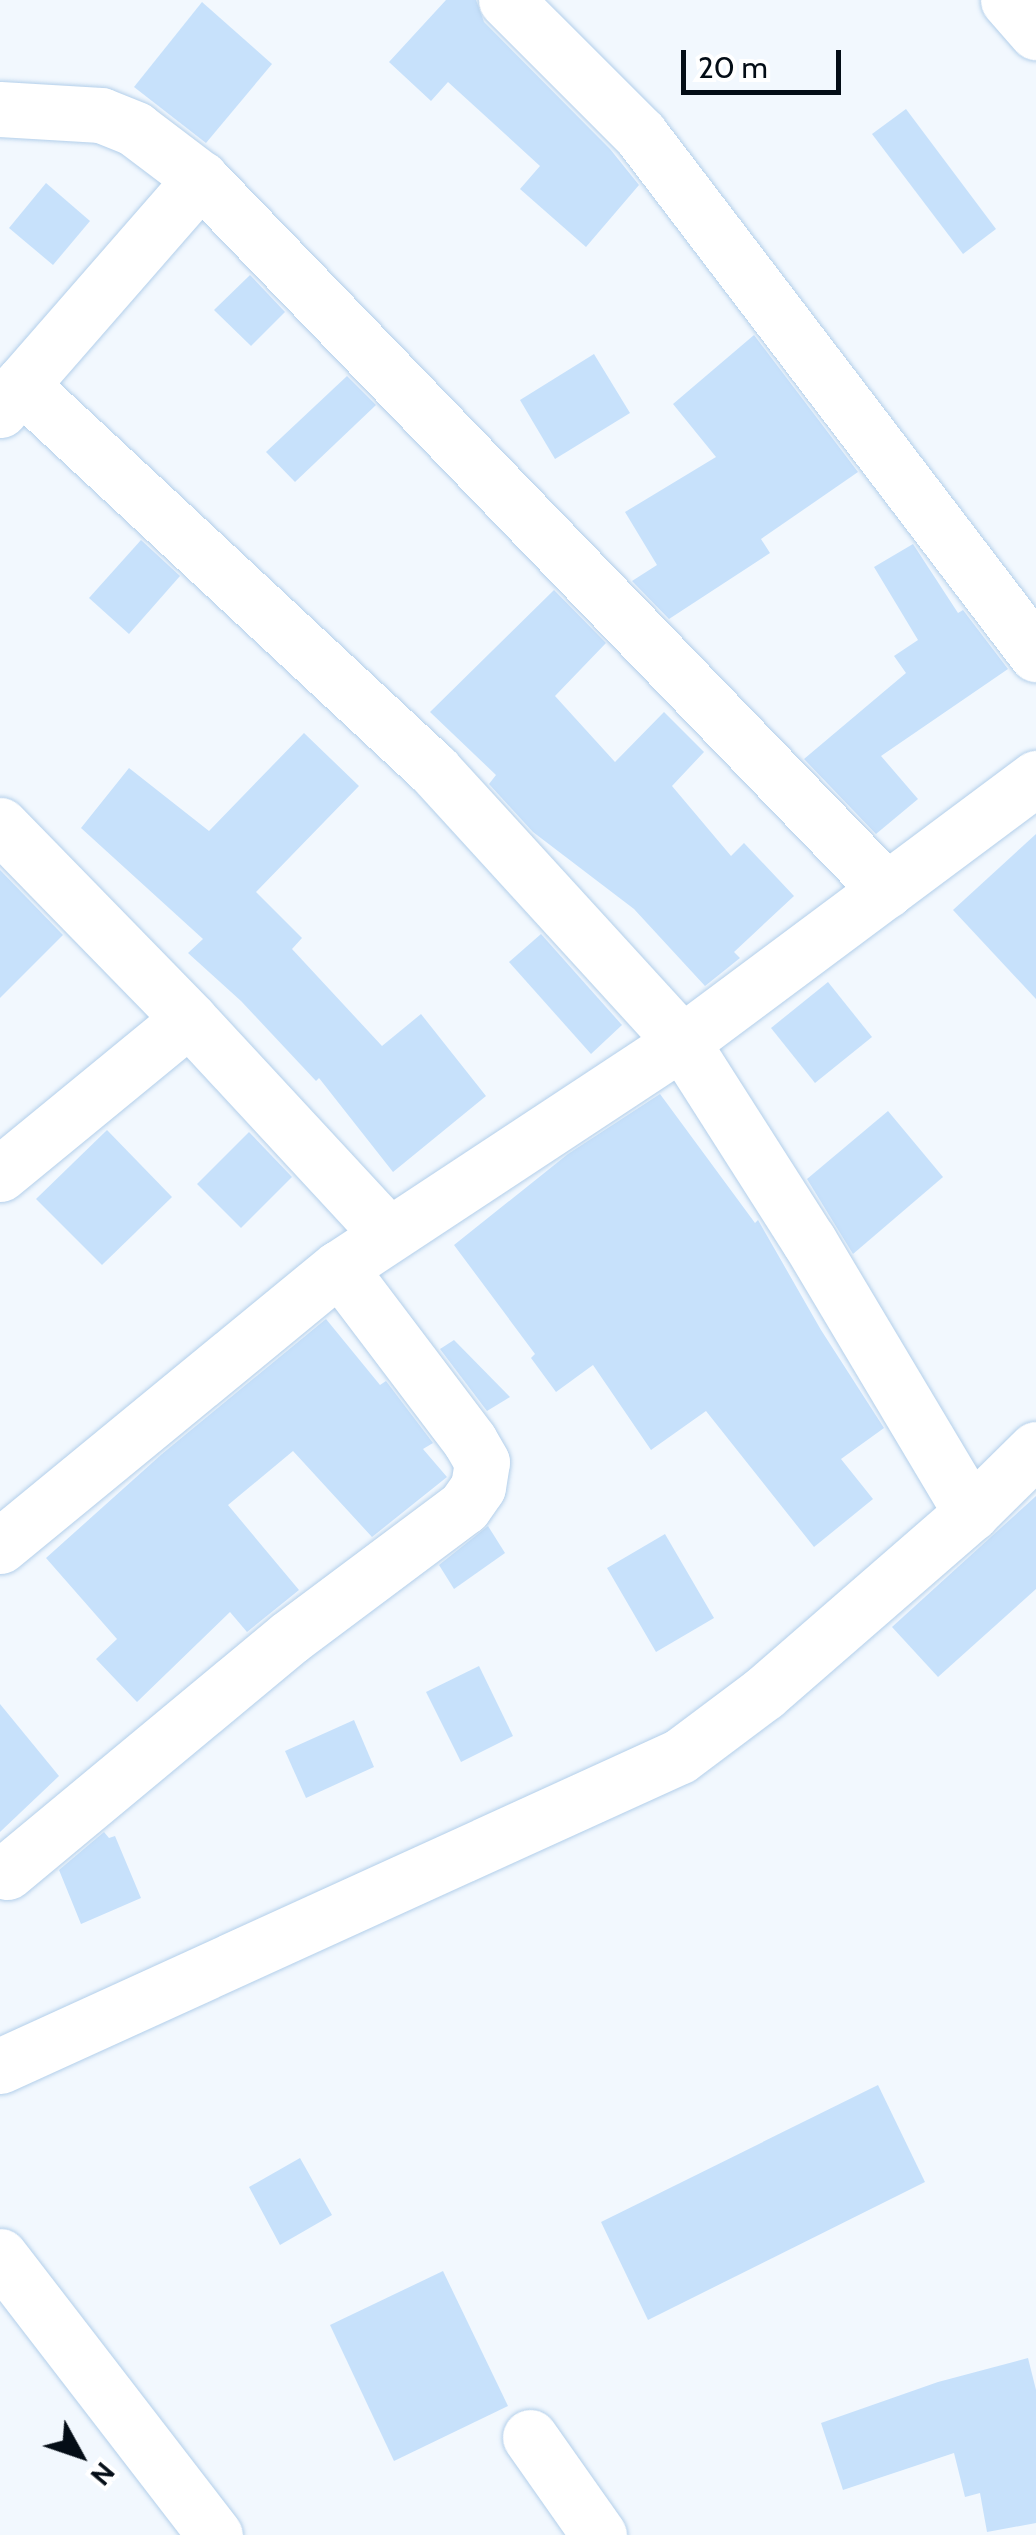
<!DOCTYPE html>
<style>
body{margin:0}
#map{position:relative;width:1036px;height:2535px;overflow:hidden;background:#f2f8fe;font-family:Cabin,sans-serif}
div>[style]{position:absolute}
.building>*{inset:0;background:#c7e1fb}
.roads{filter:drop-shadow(0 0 2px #b3cfea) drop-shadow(0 0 2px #b3cfea)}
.minor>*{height:55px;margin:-27.5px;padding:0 27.5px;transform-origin:27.5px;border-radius:27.5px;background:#fff}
span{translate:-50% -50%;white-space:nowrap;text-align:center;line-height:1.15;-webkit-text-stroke:10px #fff;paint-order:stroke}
.north{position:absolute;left:30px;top:2405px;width:100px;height:100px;-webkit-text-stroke:8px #fff;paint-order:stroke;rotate:130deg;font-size:28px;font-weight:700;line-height:40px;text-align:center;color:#040d16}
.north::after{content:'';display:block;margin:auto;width:35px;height:45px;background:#040d16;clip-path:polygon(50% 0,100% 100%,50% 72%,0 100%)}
.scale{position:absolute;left:681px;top:50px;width:160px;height:45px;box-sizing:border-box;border:5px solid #040d16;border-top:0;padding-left:12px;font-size:30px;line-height:35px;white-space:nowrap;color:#040d16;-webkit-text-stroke:8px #fff;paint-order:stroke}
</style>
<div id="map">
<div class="building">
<i style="clip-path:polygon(446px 0,476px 0,484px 22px,610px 149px,639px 185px,586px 247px,520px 189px,540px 166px,448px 82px,431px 101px,389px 62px)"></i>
<i style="clip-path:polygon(202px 2px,272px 64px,206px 143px,134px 87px)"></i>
<i style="clip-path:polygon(906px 109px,996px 229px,963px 254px,872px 134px)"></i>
<i style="clip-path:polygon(46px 183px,90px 221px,53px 265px,9px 228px)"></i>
<i style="clip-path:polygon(250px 275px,285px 312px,251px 346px,214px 310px)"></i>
<i style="clip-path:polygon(754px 335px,858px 472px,761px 539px,770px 553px,669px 619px,632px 581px,657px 565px,625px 512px,716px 457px,673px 404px)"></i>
<i style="clip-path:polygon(594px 354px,630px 413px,555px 459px,520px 400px)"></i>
<i style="clip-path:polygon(347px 376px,376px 405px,295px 482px,266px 452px)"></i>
<i style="clip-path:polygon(141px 540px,180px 576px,129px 634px,89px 598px)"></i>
<i style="clip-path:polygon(913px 544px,958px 613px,963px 610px,1008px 669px,881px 756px,918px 799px,876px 834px,804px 759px,906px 673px,894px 656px,918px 640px,874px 567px)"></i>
<i style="clip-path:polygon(554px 590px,606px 643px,555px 696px,615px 762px,664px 712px,704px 752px,672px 786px,731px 856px,744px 843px,794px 896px,734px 952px,740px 958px,705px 986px,634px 909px,533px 832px,489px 784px,496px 775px,430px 712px)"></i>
<i style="clip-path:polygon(304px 733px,359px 786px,256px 892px,302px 938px,292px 949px,382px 1046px,421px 1014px,486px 1096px,393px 1172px,319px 1078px,316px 1081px,241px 1001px,188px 953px,203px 939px,81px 828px,129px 768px,209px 831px)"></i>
<i style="clip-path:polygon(1036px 834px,1036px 999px,953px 910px)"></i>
<i style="clip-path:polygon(0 870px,63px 935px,0 998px)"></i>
<i style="clip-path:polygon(541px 934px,622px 1025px,591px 1054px,509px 962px)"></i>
<i style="clip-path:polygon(828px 982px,872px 1037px,815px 1083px,771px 1028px)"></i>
<i style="clip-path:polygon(660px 1094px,755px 1223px,758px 1220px,821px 1330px,884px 1428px,841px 1459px,873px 1499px,814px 1547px,706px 1411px,651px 1450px,593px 1365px,556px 1392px,531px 1358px,535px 1354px,454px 1245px,568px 1154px)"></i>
<i style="clip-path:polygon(888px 1111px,943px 1177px,853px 1254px,807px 1179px)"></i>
<i style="clip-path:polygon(107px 1130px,172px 1197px,102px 1265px,36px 1199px)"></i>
<i style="clip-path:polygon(249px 1132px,292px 1177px,241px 1228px,197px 1184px)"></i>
<i style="clip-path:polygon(326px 1319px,380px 1385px,386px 1381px,433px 1443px,423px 1449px,447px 1477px,372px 1537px,293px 1451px,228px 1505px,299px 1590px,247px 1632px,230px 1612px,137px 1702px,96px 1659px,117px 1639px,46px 1558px,162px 1454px)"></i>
<i style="clip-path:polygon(454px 1340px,510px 1397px,487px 1411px,440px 1349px)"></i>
<i style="clip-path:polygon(1036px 1496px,1036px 1589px,938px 1677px,892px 1627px)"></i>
<i style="clip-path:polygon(488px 1526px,505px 1553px,454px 1589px,439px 1565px)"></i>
<i style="clip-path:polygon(665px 1534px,714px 1618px,656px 1652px,607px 1568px)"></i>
<i style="clip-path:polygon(479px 1666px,513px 1736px,461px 1762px,426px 1692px)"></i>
<i style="clip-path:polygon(0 1704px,59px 1776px,0 1832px)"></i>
<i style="clip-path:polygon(354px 1720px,374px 1767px,306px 1798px,285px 1751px)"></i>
<i style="clip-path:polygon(104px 1832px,109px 1838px,115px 1836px,141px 1898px,81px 1924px,59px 1870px)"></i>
<i style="clip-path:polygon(878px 2085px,925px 2182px,648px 2320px,601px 2222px)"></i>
<i style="clip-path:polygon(300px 2158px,332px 2215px,280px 2245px,249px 2187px)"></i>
<i style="clip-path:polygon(443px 2271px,508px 2406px,394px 2461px,330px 2325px)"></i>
<i style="clip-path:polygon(1028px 2358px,1036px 2390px,1036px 2523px,987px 2532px,980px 2493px,965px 2497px,954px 2453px,843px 2490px,821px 2423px,938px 2382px)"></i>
</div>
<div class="roads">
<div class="minor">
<i style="left:506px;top:0;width:190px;rotate:45deg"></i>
<i style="left:640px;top:134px;width:654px;rotate:52.71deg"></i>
<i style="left:1008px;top:0;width:43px;rotate:48.8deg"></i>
<i style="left:0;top:109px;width:101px;rotate:3.4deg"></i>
<i style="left:101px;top:115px;width:37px;rotate:22deg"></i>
<i style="left:135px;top:129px;width:83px;rotate:37.1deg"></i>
<i style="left:201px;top:179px;width:988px;rotate:46.03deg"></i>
<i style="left:21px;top:385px;width:274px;rotate:-48.9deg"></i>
<i style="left:0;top:410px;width:33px;rotate:-50deg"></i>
<i style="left:21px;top:385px;width:565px;rotate:42.99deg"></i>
<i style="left:434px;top:770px;width:368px;rotate:47.6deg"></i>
<i style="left:682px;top:1042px;width:236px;rotate:57.5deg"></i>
<i style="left:809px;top:1241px;width:317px;rotate:59.2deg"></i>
<i style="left:0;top:825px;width:271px;rotate:45.7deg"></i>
<i style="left:189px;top:1019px;width:293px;rotate:47.2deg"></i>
<i style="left:0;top:1174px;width:244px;rotate:-39.4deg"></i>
<i style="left:0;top:1546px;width:438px;rotate:-39.4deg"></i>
<i style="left:339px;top:1268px;width:411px;rotate:-33.4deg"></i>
<i style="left:682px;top:1042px;width:442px;rotate:-36.7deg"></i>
<i style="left:7px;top:1872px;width:368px;rotate:-39.7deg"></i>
<i style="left:290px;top:1637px;width:217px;rotate:-36.8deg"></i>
<i style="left:464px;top:1507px;width:24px;rotate:-55deg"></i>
<i style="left:478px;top:1487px;width:25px;rotate:-81deg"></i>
<i style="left:482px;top:1462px;width:24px;rotate:-120deg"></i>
<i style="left:470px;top:1441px;width:217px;rotate:-127.1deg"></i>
<i style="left:0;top:2066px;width:747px;rotate:-24.51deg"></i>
<i style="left:680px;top:1756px;width:105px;rotate:-36.9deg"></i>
<i style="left:764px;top:1693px;width:274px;rotate:-41deg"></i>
<i style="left:971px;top:1513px;width:91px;rotate:-44.6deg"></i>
<i style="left:0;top:2256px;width:352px;rotate:52.4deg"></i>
<i style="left:530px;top:2437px;width:120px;rotate:54.9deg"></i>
</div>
</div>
<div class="north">N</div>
<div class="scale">20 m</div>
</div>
